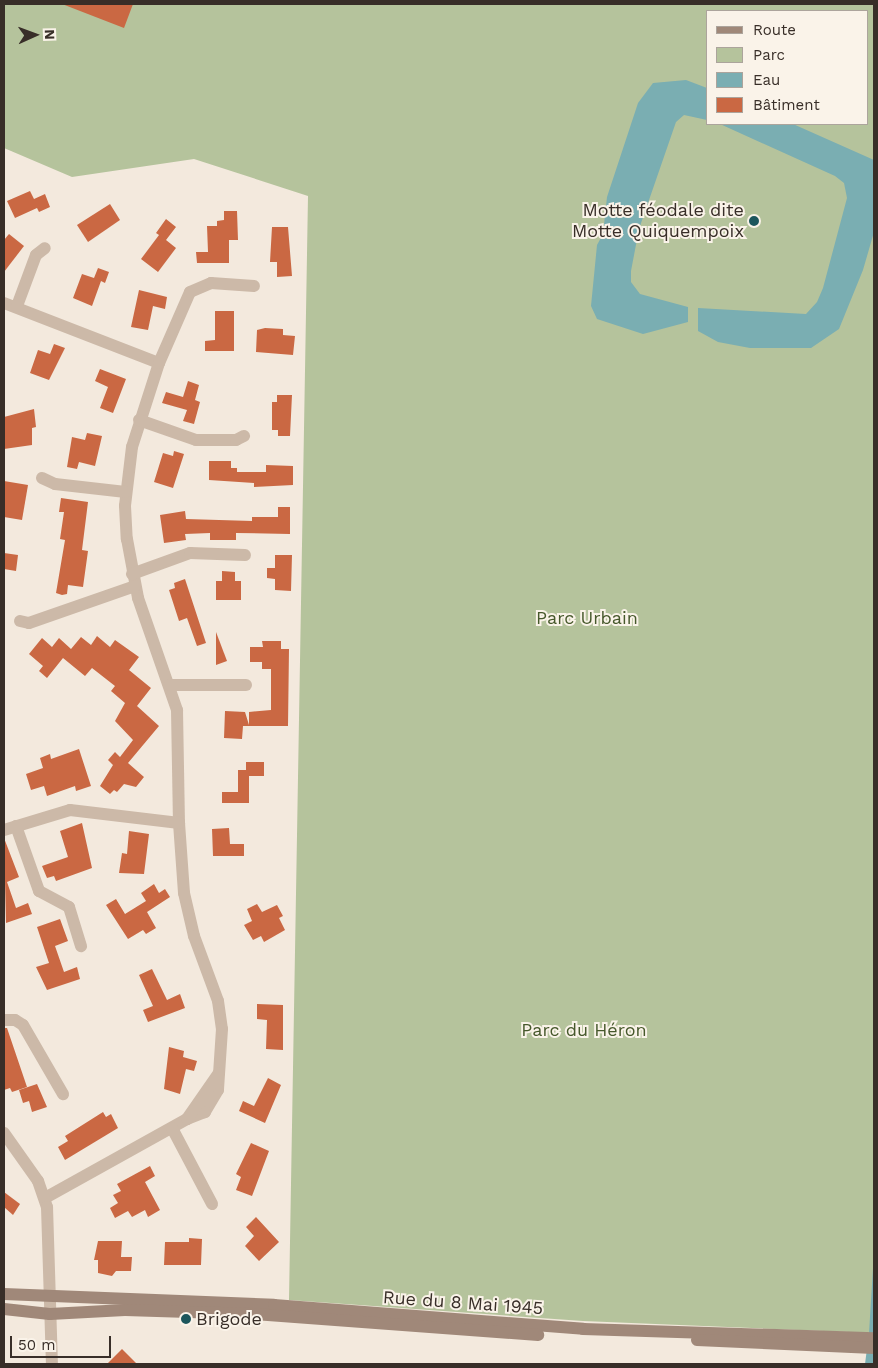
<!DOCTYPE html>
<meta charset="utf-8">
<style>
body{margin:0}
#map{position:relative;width:878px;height:1368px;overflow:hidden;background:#f3e9dd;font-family:"Work Sans",sans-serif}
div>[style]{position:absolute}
.green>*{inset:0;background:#b5c39c}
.water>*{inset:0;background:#7aaeb2}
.building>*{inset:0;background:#ca6843}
.minor>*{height:12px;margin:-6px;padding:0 6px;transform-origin:6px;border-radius:6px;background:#ccb9a8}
.secondary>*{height:12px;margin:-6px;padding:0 6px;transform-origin:6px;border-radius:6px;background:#a08879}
.dots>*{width:14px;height:14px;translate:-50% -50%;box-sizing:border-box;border:2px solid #faf3e9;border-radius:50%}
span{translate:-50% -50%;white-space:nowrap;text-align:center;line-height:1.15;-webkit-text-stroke:4px #faf3e9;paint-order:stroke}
.poi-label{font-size:18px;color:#382e28}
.right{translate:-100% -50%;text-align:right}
.left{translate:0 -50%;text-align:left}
.park-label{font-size:18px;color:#46582b}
.street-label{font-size:18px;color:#382e28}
.frame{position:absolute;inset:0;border:5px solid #382e28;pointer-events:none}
.legend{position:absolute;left:706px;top:10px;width:162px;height:115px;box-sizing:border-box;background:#faf3e9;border:1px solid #aca49c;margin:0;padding:6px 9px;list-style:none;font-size:15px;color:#382e28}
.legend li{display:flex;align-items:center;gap:10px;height:25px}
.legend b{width:25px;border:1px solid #aca49c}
.north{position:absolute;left:10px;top:10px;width:50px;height:50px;-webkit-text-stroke:4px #faf3e9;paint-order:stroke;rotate:88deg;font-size:14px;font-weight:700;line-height:20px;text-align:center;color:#382e28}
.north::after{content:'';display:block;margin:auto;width:18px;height:22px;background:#382e28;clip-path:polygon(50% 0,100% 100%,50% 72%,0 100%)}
.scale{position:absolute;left:10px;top:1336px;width:101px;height:22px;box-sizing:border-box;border:2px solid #382e28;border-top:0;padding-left:6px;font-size:15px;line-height:18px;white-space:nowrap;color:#382e28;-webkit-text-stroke:4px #faf3e9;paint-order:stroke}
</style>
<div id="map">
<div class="green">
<i style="clip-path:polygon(evenodd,4px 4px,874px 4px,874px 1333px,583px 1321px,289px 1300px,308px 196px,194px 159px,72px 177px,4px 148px,4px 4px,707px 11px,867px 11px,867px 124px,707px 124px,707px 11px)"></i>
</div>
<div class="water">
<i style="clip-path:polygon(686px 80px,707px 88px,707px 120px,684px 115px,676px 122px,639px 229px,631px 271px,631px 282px,640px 294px,688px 307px,688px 322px,643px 334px,597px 319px,591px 306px,597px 245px,603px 234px,607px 197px,638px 103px,653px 83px)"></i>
<i style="clip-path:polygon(720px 124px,793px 124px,874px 160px,874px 232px,863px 270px,839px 329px,811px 348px,750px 348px,718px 342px,698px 331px,698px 308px,806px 314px,817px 302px,823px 288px,847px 198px,844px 183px,835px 176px)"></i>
<i style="clip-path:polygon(874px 1252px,874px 1364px,865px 1364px,869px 1333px)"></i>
</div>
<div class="building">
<i style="clip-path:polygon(62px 4px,133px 4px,124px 28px)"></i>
<i style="clip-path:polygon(30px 191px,34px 199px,45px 194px,50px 207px,39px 212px,37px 208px,15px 218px,7px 201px)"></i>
<i style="clip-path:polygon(110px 204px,120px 220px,88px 242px,77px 225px)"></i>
<i style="clip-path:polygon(224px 211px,237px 211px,238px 240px,229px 240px,229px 263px,197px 263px,196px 252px,208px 252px,207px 226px,217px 226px,217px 221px,224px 220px)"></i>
<i style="clip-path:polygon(166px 219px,176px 227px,166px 240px,176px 248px,158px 272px,141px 259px,159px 235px,156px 233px)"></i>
<i style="clip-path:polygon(272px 227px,288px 227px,292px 276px,277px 277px,277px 262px,270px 262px)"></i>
<i style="clip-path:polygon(9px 234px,24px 246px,4px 272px,4px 240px)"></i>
<i style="clip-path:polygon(98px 268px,109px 272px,105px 283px,101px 281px,92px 306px,73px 298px,82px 274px,94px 278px)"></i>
<i style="clip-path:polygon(139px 290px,167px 297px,165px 309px,153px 306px,148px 330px,131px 327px)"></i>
<i style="clip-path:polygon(215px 311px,234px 311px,234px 351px,205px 351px,205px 341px,215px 340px)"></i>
<i style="clip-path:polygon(265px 328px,283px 329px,283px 335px,295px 336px,293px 355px,256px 352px,257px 330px)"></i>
<i style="clip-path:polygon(54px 344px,65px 348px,49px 380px,30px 373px,38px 350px,50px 354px)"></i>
<i style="clip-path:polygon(100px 369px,126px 379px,113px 413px,100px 408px,108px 387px,95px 381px)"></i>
<i style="clip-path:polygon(188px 381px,199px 385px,195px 400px,200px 402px,194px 424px,183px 421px,187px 410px,162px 403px,166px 392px,183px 397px)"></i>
<i style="clip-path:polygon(277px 395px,292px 395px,290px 436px,278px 436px,278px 430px,272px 430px,272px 402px,277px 402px)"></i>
<i style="clip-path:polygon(34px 409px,36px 427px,32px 428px,32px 445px,4px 449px,4px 417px)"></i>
<i style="clip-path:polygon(87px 433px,102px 436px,95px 466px,79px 462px,77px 469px,67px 467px,72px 437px,85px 440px)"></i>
<i style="clip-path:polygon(174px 451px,184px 454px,173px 488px,154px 482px,163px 453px,173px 456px)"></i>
<i style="clip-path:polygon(209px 461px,231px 461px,231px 468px,237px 468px,237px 472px,266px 472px,266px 465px,293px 466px,293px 485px,254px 487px,254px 483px,209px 480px)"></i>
<i style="clip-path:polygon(4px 481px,28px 485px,22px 520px,4px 517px)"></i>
<i style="clip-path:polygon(61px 498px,88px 502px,82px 550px,88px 551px,83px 587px,68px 585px,67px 594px,62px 595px,56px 593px,65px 540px,60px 539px,64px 512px,59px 512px)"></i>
<i style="clip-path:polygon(278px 507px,290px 507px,290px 534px,236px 533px,236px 540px,210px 540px,210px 533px,185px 534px,186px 540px,164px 543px,160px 515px,185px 511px,186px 519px,252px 521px,252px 517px,278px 517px)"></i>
<i style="clip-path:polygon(4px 553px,18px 555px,16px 571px,4px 569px)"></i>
<i style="clip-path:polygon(275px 555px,292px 555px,291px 591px,275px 590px,275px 579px,267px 578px,267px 568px,275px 568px)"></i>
<i style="clip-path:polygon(222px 571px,235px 572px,235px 581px,241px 581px,241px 600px,216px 600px,216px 581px,222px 581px)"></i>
<i style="clip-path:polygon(185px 579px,206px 643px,197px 646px,187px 618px,179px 621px,169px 590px,175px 588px,174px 583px)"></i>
<i style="clip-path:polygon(216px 632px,227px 661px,216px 665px)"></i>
<i style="clip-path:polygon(97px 636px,110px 647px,115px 640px,139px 657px,129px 670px,151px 688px,137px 706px,159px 726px,128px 763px,144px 777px,136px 787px,124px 784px,117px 792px,114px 790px,110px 794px,100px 786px,113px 765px,108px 760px,115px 752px,120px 757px,133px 740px,115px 721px,125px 703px,111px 691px,115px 686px,92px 668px,85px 676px,63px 658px,47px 678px,39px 671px,43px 666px,29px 654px,42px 638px,52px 647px,59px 638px,71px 649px,81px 637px,91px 645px)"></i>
<i style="clip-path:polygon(262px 641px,281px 641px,281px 649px,289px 649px,288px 726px,243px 726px,242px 739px,224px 738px,225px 711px,245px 712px,249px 725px,249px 712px,271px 710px,271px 669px,262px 669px,262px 662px,250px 662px,250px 647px,263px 647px)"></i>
<i style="clip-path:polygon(79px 749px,91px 786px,76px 791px,75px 786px,47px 796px,44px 786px,31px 790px,26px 774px,43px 768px,40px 758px,50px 754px,51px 759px)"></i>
<i style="clip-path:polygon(246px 762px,264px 762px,264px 776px,249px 776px,249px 803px,222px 803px,222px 792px,238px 792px,238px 770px,246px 770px)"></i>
<i style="clip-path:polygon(82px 823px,92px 868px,56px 881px,54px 876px,47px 878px,42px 866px,68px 857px,60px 831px)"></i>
<i style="clip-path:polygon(229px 828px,230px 844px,244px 844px,244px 856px,213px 856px,212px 829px)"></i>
<i style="clip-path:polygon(129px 831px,149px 834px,144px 874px,119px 873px,122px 853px,127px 854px)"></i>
<i style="clip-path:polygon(4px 838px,19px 877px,7px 882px,16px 908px,28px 903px,32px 914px,6px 923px)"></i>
<i style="clip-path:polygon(154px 884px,159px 893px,165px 889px,170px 897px,147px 912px,156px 928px,146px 934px,143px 930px,128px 939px,106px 905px,116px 899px,125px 914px,146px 901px,141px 893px)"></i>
<i style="clip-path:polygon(257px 904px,262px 912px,277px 905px,283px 916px,279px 918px,285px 930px,264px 942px,261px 936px,253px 940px,244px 925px,252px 921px,247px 909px)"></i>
<i style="clip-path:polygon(60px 919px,68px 941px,55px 946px,64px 972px,77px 967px,80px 979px,47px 990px,36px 967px,49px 963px,37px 927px)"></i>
<i style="clip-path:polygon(152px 969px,167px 1000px,180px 994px,185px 1008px,148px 1022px,143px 1010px,153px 1006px,139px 975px)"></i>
<i style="clip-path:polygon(257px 1004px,283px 1005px,283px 1050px,266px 1049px,267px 1020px,257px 1019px)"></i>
<i style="clip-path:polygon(4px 1028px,7px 1028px,27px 1087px,12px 1092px,10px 1088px,4px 1090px)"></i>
<i style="clip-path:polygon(169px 1047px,184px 1051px,183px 1057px,197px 1061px,194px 1071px,186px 1069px,180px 1094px,164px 1089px)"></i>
<i style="clip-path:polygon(268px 1078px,281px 1085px,265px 1123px,239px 1111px,243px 1101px,254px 1106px)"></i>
<i style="clip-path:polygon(37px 1084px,47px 1107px,32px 1112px,29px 1101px,23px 1103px,19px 1090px)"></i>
<i style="clip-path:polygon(103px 1112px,106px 1117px,111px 1114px,118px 1128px,65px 1160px,58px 1147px,68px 1141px,65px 1136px)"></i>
<i style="clip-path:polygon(251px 1143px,269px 1151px,252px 1196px,236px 1190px,241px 1177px,236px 1174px)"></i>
<i style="clip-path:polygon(150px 1166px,155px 1176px,145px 1182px,160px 1210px,148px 1217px,145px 1210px,132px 1217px,128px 1211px,115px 1218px,110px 1208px,118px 1203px,113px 1195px,121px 1191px,117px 1184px)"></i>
<i style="clip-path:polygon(4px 1192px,20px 1204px,13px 1215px,4px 1207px)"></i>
<i style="clip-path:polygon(256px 1217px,279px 1242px,259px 1261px,245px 1246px,254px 1236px,246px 1227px)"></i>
<i style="clip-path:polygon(189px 1238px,202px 1239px,201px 1265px,164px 1265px,165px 1242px,189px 1242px)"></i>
<i style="clip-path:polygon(98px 1241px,122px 1241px,121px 1257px,132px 1257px,131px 1271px,116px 1271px,112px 1276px,98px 1273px,98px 1260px,94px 1260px)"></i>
<i style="clip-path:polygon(122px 1349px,137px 1364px,107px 1364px)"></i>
</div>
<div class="minor">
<i style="left:4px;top:303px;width:166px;rotate:21.2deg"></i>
<i style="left:159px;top:363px;width:88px;rotate:107.8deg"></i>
<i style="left:132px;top:447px;width:59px;rotate:96.8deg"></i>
<i style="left:125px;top:506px;width:33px;rotate:87deg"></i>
<i style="left:127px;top:539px;width:60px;rotate:79.4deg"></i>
<i style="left:138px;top:598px;width:119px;rotate:70.8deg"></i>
<i style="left:177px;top:710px;width:113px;rotate:89deg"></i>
<i style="left:179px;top:823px;width:70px;rotate:85.9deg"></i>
<i style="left:184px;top:893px;width:44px;rotate:76.9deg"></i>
<i style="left:194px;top:936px;width:69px;rotate:69.7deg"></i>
<i style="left:218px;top:1001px;width:28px;rotate:82deg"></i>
<i style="left:222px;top:1029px;width:61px;rotate:93.8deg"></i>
<i style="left:218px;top:1090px;width:26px;rotate:121deg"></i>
<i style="left:205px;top:1112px;width:19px;rotate:159deg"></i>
<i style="left:187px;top:1119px;width:162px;rotate:150.9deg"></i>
<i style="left:17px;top:306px;width:54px;rotate:-69.6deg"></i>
<i style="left:36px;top:255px;width:11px;rotate:-38deg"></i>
<i style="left:159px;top:363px;width:77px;rotate:-66.4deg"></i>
<i style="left:190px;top:292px;width:23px;rotate:-23deg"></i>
<i style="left:211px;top:283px;width:43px;rotate:4deg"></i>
<i style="left:139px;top:420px;width:60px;rotate:19.3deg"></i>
<i style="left:196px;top:440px;width:40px"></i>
<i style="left:236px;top:440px;width:9px;rotate:-27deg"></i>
<i style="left:42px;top:478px;width:14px;rotate:25deg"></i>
<i style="left:55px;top:484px;width:71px;rotate:6.4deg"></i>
<i style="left:132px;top:574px;width:62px;rotate:-19.9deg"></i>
<i style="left:190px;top:553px;width:55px;rotate:2.1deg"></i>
<i style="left:20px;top:621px;width:9px;rotate:13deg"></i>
<i style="left:29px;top:623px;width:112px;rotate:-19.2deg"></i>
<i style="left:170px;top:685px;width:76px"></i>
<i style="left:16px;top:826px;width:69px;rotate:70.5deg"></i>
<i style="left:39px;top:891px;width:34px;rotate:28deg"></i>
<i style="left:69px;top:907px;width:41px;rotate:72.9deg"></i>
<i style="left:4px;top:830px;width:69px;rotate:-16.9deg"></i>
<i style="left:70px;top:810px;width:110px;rotate:6.8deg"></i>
<i style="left:4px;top:1020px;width:11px"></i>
<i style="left:15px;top:1020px;width:9px;rotate:32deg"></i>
<i style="left:23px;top:1025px;width:80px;rotate:59.9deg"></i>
<i style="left:187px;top:1119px;width:56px;rotate:-55.2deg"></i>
<i style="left:172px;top:1128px;width:86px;rotate:62.2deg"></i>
<i style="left:4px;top:1133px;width:59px;rotate:54.7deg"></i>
<i style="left:38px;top:1181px;width:28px;rotate:71deg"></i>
<i style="left:47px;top:1207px;width:157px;rotate:88.2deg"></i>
</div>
<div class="secondary">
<i style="left:4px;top:1294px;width:270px;rotate:2.3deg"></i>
<i style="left:274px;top:1305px;width:310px;rotate:4.4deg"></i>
<i style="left:583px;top:1329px;width:291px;rotate:1.8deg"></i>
<i style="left:4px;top:1309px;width:46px;rotate:6.2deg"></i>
<i style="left:50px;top:1314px;width:75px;rotate:-3.1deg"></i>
<i style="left:125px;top:1310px;width:128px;rotate:1.8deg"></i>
<i style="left:253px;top:1314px;width:286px;rotate:4.2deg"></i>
<i style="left:697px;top:1340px;width:177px;rotate:2.6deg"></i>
</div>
<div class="dots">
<i style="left:754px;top:221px;background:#1c565c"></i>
<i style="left:186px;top:1319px;background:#1c565c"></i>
</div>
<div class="poi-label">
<span class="right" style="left:744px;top:221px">Motte féodale dite<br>Motte Quiquempoix</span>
<span class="left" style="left:196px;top:1319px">Brigode</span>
</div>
<div class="park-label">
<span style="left:587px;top:618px">Parc Urbain</span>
<span style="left:584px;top:1030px">Parc du Héron</span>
</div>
<div class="street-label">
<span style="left:463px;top:1303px;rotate:4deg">Rue du 8 Mai 1945</span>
</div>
<div class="frame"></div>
<ul class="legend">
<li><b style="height:6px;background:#a08879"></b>Route</li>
<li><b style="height:14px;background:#b5c39c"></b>Parc</li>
<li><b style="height:14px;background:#7aaeb2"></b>Eau</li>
<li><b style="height:14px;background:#ca6843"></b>Bâtiment</li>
</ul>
<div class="north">N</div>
<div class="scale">50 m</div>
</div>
